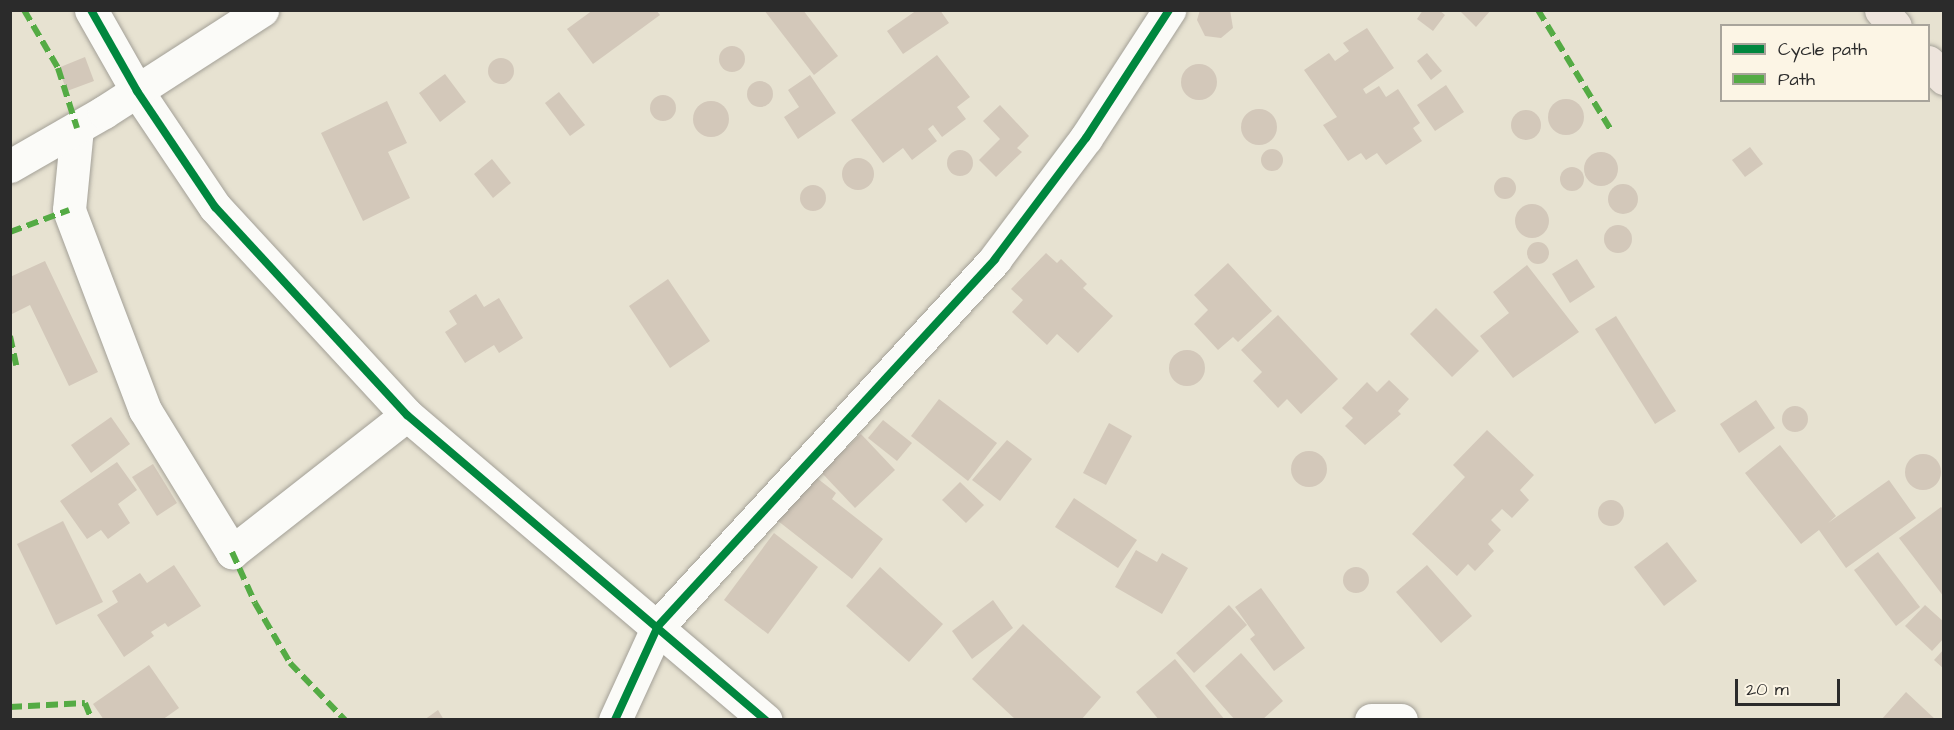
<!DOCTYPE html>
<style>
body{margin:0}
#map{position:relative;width:1954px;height:730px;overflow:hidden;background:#e7e2d1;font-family:"Architects Daughter",sans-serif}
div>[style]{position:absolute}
.building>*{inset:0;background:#d3c8ba}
.round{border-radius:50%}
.roads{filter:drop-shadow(0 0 2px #a3a097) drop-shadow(0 0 2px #a3a097)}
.minor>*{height:33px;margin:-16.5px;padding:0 16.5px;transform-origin:16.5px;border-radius:16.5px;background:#fbfbf8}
.major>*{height:33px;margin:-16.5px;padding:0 16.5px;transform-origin:16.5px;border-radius:16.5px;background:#eee5dd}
.quiet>*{height:6px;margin-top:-3px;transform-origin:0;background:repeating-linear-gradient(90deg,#54ab44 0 12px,transparent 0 18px)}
.cycleway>*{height:8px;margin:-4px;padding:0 4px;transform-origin:4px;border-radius:4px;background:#00873e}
span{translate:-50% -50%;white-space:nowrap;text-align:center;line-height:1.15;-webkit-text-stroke:5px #fcf5e5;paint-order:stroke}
.frame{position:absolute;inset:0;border:12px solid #2b2b2b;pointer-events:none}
.legend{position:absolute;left:1720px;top:24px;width:210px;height:78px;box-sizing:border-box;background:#fcf5e5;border:2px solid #a8a49b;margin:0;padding:8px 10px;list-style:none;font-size:18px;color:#2b2b2b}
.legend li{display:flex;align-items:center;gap:12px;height:30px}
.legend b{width:30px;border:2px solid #a8a49b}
.scale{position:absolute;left:1735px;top:679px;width:105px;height:27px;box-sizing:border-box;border:3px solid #2b2b2b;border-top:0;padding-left:8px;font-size:18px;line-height:21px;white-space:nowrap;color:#2b2b2b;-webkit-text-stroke:4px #fcf5e5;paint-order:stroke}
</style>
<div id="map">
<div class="building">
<i style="clip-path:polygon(593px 10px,656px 10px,660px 15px,593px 64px,567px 29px)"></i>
<i style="clip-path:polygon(764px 10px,803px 10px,838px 56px,814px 75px)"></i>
<i style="clip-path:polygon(917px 10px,940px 10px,949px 23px,903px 54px,887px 31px)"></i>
<i style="clip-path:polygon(1200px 10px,1230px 10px,1233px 28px,1221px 38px,1205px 36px,1197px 20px)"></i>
<i style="clip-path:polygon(1423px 10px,1439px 10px,1445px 15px,1433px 31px,1417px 19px)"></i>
<i style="clip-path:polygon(1459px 10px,1491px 10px,1476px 27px)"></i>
<i style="clip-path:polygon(1367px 28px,1394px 68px,1363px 89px,1366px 94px,1379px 86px,1386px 97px,1398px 89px,1420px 123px,1413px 128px,1422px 141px,1386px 165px,1377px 153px,1366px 160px,1361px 153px,1348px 161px,1323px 125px,1337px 117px,1304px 70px,1329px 53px,1335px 61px,1349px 51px,1343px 43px)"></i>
<i class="round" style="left:719px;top:46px;width:26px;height:26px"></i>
<i style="clip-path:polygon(1427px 53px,1442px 71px,1431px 80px,1417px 61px)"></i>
<i style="clip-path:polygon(937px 55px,970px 97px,957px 107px,966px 119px,942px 137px,933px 125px,928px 129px,937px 141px,912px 160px,903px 148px,883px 163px,851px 120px)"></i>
<i style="clip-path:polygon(85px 57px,94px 81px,67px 91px,58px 68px)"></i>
<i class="round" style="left:488px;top:58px;width:26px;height:26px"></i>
<i class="round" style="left:1181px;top:64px;width:36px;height:36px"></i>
<i style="clip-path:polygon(445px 74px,466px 102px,440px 122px,419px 93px)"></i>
<i style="clip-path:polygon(810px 75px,836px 113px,798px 139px,784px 117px,799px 107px,788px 90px)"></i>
<i class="round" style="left:747px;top:81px;width:26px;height:26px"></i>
<i style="clip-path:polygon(1446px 85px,1464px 112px,1435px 131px,1417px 105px)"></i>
<i style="clip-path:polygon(559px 92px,585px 125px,570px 136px,545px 103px)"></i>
<i class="round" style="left:650px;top:95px;width:26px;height:26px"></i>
<i class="round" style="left:1548px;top:99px;width:36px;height:36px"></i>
<i class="round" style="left:693px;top:101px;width:36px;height:36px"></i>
<i style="clip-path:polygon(387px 101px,407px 143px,388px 152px,410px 198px,363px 221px,321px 133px)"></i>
<i style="clip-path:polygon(1000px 105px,1029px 136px,1017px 148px,1022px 152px,996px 177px,979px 160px,1000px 139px,983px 121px)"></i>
<i class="round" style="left:1241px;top:109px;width:36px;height:36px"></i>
<i class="round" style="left:1511px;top:110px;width:30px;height:30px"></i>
<i style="clip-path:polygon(1750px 147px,1763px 164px,1745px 177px,1732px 160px)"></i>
<i class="round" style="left:1261px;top:149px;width:22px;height:22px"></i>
<i class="round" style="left:947px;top:150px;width:26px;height:26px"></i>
<i class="round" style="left:1584px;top:152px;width:34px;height:34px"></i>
<i class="round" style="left:842px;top:158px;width:32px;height:32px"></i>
<i style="clip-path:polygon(492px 159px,511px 183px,493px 198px,474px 174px)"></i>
<i class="round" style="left:1560px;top:167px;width:24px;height:24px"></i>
<i class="round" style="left:1494px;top:177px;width:22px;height:22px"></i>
<i class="round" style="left:1608px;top:184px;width:30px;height:30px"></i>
<i class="round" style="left:800px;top:185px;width:26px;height:26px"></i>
<i class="round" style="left:1515px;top:204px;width:34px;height:34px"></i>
<i class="round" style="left:1604px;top:225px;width:28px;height:28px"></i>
<i class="round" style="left:1527px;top:242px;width:22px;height:22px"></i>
<i style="clip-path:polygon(1046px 253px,1057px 263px,1061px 259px,1087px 284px,1083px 288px,1113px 316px,1078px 353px,1057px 334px,1047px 345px,1012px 312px,1023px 300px,1011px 289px)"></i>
<i style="clip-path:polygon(1577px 259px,1595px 287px,1570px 303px,1552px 274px)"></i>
<i style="clip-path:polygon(45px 261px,98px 372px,69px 386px,30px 305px,10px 315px,10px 277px)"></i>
<i style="clip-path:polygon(1228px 263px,1272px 311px,1238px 342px,1233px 337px,1218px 350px,1194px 324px,1208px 310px,1194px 295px)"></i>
<i style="clip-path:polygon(1527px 265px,1579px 332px,1513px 378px,1480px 336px,1509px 313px,1493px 292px)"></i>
<i style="clip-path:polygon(668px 279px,710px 341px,670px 368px,629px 306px)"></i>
<i style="clip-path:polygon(476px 294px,484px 307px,499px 298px,523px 338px,499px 353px,494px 345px,465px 363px,445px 332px,457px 324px,449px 311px)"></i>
<i style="clip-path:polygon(1436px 308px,1479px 351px,1452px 377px,1410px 334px)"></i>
<i style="clip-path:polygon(1278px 315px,1338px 379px,1301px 414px,1287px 399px,1278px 408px,1253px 381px,1262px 372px,1241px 350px)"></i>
<i style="clip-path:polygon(1616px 316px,1676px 411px,1655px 424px,1595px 329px)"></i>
<i class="round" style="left:1169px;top:350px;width:36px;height:36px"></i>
<i style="clip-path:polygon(1389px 380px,1409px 399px,1398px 411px,1401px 414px,1365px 445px,1345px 426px,1353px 418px,1342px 408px,1367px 382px,1377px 392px)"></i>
<i style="clip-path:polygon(939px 399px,997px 443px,968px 481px,911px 436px)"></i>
<i style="clip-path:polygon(1756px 400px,1775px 428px,1739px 453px,1720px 424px)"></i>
<i class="round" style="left:1782px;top:406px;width:26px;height:26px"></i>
<i style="clip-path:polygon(111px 417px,130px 444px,91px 473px,71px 445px)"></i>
<i style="clip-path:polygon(883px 420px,912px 443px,897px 461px,868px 438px)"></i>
<i style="clip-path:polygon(1109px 423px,1132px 436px,1106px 485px,1083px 473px)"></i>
<i style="clip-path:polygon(1487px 430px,1534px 475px,1520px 490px,1529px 500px,1512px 518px,1502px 509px,1491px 520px,1501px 530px,1488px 544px,1494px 551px,1475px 571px,1468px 564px,1457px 576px,1412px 534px,1465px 477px,1453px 465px)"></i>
<i style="clip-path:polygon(861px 434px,895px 470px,855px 508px,821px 472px)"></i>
<i style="clip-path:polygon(1007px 440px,1032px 459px,1000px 501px,972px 480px)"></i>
<i style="clip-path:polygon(1780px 445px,1836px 516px,1828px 523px,1889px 480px,1916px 518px,1846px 568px,1819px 530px,1801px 544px,1745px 473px)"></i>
<i class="round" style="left:1291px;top:451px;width:36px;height:36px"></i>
<i class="round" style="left:1905px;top:454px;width:36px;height:36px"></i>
<i style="clip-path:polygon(117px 462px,137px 490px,118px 504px,130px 523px,108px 539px,101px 530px,87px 539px,60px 501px)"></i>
<i style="clip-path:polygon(153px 464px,177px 503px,157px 516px,132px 477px)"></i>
<i style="clip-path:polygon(808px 471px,836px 493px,832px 499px,883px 539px,852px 579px,773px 517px)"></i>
<i style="clip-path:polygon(960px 482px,984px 505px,966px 523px,942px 500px)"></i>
<i style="clip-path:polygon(1074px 498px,1137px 540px,1118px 568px,1055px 527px)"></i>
<i class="round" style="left:1598px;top:500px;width:26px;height:26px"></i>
<i style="clip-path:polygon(1941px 507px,1944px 510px,1944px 597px,1899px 538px)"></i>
<i style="clip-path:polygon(63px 521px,103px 602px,56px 625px,17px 544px)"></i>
<i style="clip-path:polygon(774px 533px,818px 567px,768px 634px,724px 600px)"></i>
<i style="clip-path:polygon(1667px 542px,1697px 581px,1664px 606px,1634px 567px)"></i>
<i style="clip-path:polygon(1136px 550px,1157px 562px,1162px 553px,1188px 568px,1162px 614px,1115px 587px)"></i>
<i style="clip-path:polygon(1878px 552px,1920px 607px,1896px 626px,1854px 570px)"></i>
<i style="clip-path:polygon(174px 565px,201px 606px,168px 627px,165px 623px,151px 632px,154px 636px,124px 657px,97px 615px,118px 602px,112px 591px,140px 573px,147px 583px)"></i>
<i style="clip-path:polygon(1427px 565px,1472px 616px,1441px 643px,1396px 592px)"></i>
<i class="round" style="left:1343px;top:567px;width:26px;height:26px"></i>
<i style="clip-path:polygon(880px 567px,943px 624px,909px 662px,846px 606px)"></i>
<i style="clip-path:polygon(1261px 588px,1305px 648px,1274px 671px,1250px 639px,1255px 635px,1235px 607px)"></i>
<i style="clip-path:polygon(993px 600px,1013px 628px,972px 659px,952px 631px)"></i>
<i style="clip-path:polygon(1229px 605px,1247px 625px,1194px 673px,1176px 653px)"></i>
<i style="clip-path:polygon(1925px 605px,1944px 622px,1944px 638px,1932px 651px,1905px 626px)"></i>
<i style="clip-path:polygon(1023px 624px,1101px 697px,1081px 720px,1016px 720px,972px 679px)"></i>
<i style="clip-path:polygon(1944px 649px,1944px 669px,1934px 660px)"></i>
<i style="clip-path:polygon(1241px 653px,1283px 701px,1262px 720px,1235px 720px,1205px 686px)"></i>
<i style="clip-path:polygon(1175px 659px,1225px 720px,1159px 720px,1136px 692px)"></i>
<i style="clip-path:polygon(149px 665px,179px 708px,162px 720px,104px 720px,93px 704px)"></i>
<i style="clip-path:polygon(1906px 692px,1936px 720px,1881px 720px)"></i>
<i style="clip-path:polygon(438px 710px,444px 720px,424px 720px)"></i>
</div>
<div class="roads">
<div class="minor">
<i style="left:91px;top:10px;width:93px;rotate:60.4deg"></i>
<i style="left:137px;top:91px;width:140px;rotate:56.1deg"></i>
<i style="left:215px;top:207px;width:283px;rotate:47.3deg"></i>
<i style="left:407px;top:415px;width:471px;rotate:40.4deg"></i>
<i style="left:77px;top:128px;width:82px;rotate:95.6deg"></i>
<i style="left:69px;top:210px;width:214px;rotate:69.2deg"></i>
<i style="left:145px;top:410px;width:167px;rotate:58.5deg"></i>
<i style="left:232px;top:552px;width:222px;rotate:-38.1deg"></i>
<i style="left:10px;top:166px;width:108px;rotate:-29.9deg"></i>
<i style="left:104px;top:112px;width:188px;rotate:-32.8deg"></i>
<i style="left:615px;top:720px;width:103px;rotate:-65.4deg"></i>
<i style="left:658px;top:626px;width:498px;rotate:-47.4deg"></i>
<i style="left:995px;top:259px;width:151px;rotate:-53.1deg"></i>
<i style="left:1086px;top:138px;width:153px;rotate:-57deg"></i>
<i style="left:1371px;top:720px;width:30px"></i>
</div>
<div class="major">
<i style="left:1881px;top:10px;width:21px;rotate:49deg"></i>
<i style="left:1928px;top:62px;width:23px;rotate:45deg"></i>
</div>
</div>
<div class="quiet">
<i style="left:24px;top:10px;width:67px;rotate:59.6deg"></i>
<i style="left:58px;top:68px;width:63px;rotate:72.4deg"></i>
<i style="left:1538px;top:10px;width:140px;rotate:58.7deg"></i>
<i style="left:10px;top:232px;width:63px;rotate:-20.4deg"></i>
<i style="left:10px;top:336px;width:30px;rotate:78deg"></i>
<i style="left:232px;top:552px;width:56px;rotate:65.7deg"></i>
<i style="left:255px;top:603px;width:69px;rotate:59.7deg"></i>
<i style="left:290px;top:663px;width:79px;rotate:46deg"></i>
<i style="left:10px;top:707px;width:75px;rotate:-3.1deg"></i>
<i style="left:85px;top:703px;width:18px;rotate:68deg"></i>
</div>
<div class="cycleway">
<i style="left:91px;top:10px;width:93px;rotate:60.4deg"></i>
<i style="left:137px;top:91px;width:140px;rotate:56.1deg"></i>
<i style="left:215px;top:207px;width:283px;rotate:47.3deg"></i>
<i style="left:407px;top:415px;width:471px;rotate:40.4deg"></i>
<i style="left:615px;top:720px;width:103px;rotate:-65.4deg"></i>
<i style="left:658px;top:626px;width:498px;rotate:-47.4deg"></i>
<i style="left:995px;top:259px;width:151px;rotate:-53.1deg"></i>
<i style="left:1086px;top:138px;width:153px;rotate:-57deg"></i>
</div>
<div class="frame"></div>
<ul class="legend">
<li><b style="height:8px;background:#00873e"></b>Cycle path</li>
<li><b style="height:8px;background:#54ab44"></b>Path</li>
</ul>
<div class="scale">20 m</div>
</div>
